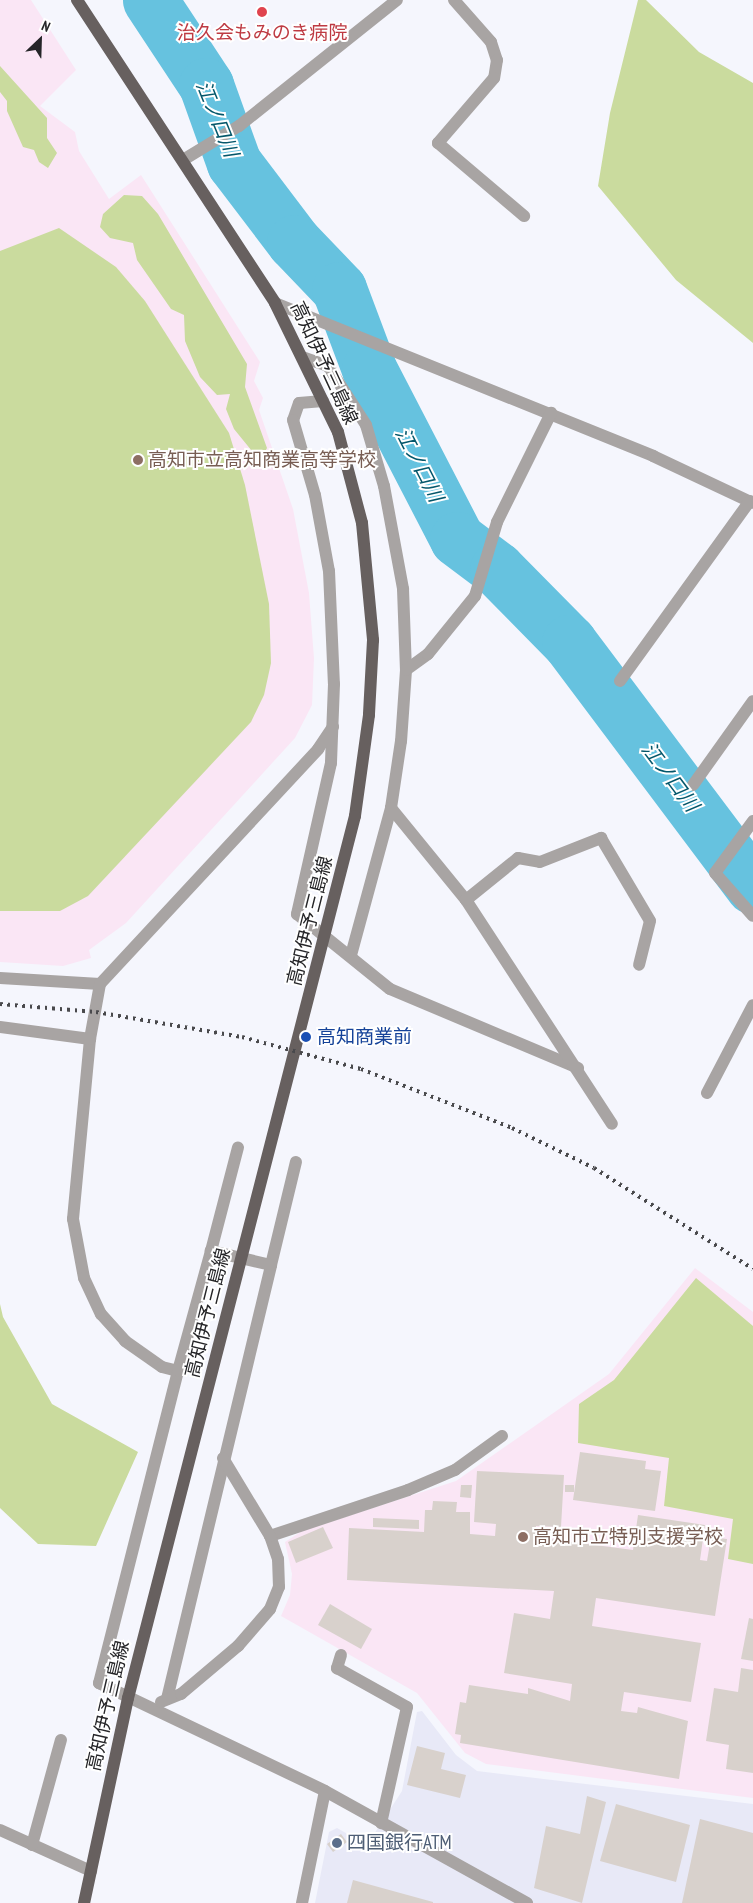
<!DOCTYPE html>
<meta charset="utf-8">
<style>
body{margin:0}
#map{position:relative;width:753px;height:1903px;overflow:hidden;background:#f5f6fd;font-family:"PT Sans Narrow","Noto Sans JP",sans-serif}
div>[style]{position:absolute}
.built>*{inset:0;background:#e8e9f7}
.education>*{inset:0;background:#fae6f5}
.green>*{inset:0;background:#cadb9e}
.river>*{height:55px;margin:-27.5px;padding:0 27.5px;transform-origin:27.5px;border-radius:27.5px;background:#66c2df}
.building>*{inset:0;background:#d8d1cc}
.service>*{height:12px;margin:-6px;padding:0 6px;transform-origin:6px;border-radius:6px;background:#a8a4a3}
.minor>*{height:12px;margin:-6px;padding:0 6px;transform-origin:6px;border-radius:6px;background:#a8a4a3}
.primary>*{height:12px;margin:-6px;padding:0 6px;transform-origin:6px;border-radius:6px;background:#67605f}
.rail>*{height:4px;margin-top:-2px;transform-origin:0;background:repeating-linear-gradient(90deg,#49494c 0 2.5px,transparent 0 7.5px)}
.dots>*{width:14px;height:14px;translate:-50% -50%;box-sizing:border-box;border:2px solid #fff;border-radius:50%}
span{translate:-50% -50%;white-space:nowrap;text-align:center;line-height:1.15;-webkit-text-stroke:4px #fff;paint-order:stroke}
.health-label{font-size:19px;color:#be3a42}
.street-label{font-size:19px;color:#252528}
.education-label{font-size:19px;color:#785e54}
.left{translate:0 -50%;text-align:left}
.transit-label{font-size:19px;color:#164399}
.service-label{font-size:19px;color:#4e5e75}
.water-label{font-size:20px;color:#04576b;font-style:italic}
.north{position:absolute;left:15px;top:15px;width:50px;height:50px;-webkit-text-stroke:4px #fff;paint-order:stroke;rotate:24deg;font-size:14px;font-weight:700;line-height:20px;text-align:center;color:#252528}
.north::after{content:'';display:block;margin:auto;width:18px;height:22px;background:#252528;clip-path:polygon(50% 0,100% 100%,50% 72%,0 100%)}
</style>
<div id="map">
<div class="built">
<i style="clip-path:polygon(422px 1711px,456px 1755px,477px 1771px,753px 1804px,753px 1903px,315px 1903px,329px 1832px,337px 1828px,367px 1845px,402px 1791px,417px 1712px)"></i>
</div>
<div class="education">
<i style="clip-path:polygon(0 0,31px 0,76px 70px,40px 106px,75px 132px,79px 151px,109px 199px,141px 175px,260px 362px,254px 381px,263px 398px,259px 410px,293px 509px,309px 593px,314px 658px,312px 705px,295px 738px,126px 923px,89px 950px,91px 958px,63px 966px,0 962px)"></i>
<i style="clip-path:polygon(695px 1268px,753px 1312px,753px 1798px,486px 1764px,465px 1753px,417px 1693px,281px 1616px,290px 1595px,292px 1574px,285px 1542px,302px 1531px,456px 1481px,609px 1374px)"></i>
</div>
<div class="green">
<i style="clip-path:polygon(638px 0,646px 0,699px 52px,753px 83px,753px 343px,676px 280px,598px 186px,610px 113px)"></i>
<i style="clip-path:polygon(0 66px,47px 118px,47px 138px,57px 153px,48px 168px,39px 162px,34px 150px,23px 147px,7px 111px,7px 101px,0 92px)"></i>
<i style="clip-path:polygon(124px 195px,142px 196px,158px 214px,247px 364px,245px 387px,267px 448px,260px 461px,234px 429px,226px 409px,230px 394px,217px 395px,200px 377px,185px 341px,184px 315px,171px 309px,137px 260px,133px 243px,110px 238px,100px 227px,103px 214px)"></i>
<i style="clip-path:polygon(59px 228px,116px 267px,145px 301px,229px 433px,245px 485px,269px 604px,271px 663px,264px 695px,251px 722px,88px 896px,60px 911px,0 911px,0 251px)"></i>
<i style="clip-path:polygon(696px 1278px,753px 1326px,753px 1564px,728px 1559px,733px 1519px,664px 1506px,669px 1458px,578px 1443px,579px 1404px,614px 1380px)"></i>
<i style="clip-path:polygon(0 1304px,3px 1317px,52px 1404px,138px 1452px,96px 1546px,38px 1544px,0 1508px)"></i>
</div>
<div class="river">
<i style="left:150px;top:0;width:102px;rotate:56.6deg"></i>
<i style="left:206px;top:85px;width:83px;rotate:70.3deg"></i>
<i style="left:234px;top:163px;width:99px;rotate:52.8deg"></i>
<i style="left:294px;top:242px;width:65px;rotate:46.2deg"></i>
<i style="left:339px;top:289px;width:85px;rotate:69.4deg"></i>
<i style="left:369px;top:369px;width:191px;rotate:62.6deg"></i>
<i style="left:457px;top:539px;width:50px;rotate:36.9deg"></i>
<i style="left:497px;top:569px;width:103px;rotate:45.4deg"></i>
<i style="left:569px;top:642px;width:306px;rotate:53.1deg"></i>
</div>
<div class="building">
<i style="clip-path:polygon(580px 1452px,646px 1461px,645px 1469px,661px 1471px,655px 1511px,573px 1500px)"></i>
<i style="clip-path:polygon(477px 1471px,564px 1475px,561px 1527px,536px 1526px,535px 1537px,633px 1550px,638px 1515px,705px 1525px,700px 1560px,707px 1561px,711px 1537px,727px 1539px,715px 1616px,596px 1598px,592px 1626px,701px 1643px,691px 1702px,624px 1692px,621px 1711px,637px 1713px,638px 1707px,688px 1721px,679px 1779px,460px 1743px,461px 1735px,455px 1734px,460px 1702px,466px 1703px,469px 1685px,528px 1694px,528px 1688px,570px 1701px,572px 1684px,504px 1673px,514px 1613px,550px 1619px,554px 1591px,347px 1580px,349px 1528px,424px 1532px,425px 1510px,432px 1510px,433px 1501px,457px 1502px,456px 1512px,470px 1512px,470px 1534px,495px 1536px,496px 1524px,474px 1522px)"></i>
<i style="clip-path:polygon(461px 1485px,472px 1485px,471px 1498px,460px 1497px)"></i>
<i style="clip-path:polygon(565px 1485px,574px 1485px,574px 1492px,565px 1492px)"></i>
<i style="clip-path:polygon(373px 1518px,419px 1520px,419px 1529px,373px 1527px)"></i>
<i style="clip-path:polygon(323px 1527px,333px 1548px,296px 1563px,288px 1542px)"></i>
<i style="clip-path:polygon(330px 1604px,372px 1629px,361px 1649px,318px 1625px)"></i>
<i style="clip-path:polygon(749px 1618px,753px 1619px,753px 1661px,741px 1659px)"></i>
<i style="clip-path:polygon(741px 1668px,753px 1670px,753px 1773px,726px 1769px,729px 1745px,706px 1741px,714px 1688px,738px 1692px)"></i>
<i style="clip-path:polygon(417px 1746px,445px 1753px,441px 1769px,466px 1775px,460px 1798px,407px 1785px)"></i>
<i style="clip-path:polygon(587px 1796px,606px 1802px,582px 1903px,534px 1888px,546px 1826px,580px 1834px)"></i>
<i style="clip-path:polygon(616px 1804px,690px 1825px,676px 1882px,600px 1861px)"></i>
<i style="clip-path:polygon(700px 1819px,753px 1833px,753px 1903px,682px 1903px)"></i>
<i style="clip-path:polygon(341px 1834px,347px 1842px,333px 1852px,327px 1844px)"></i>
<i style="clip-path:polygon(353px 1880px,433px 1902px,433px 1903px,347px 1903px)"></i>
</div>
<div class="service">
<i style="left:270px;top:1536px;width:145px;rotate:-18.4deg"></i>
<i style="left:408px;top:1490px;width:51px;rotate:-23.1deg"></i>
<i style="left:455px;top:1470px;width:58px;rotate:-35.9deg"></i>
<i style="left:341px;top:1655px;width:14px;rotate:107deg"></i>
<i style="left:337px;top:1668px;width:80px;rotate:29.1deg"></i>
<i style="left:407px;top:1707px;width:119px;rotate:102.6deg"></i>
</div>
<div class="minor">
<i style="left:454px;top:0;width:56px;rotate:48.6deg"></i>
<i style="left:491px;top:42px;width:19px;rotate:72deg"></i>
<i style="left:497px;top:60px;width:18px;rotate:99deg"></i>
<i style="left:494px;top:78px;width:86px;rotate:130.7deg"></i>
<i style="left:438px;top:143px;width:113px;rotate:40.3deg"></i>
<i style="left:183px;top:160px;width:66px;rotate:-31.3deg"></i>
<i style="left:239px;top:126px;width:202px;rotate:-38.6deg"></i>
<i style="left:275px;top:303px;width:408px;rotate:22deg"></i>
<i style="left:653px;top:456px;width:110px;rotate:25.2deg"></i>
<i style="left:302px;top:357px;width:28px;rotate:19deg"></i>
<i style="left:328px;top:366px;width:70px;rotate:57.2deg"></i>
<i style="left:366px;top:425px;width:64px;rotate:73.6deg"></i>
<i style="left:384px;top:486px;width:105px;rotate:79.5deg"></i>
<i style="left:403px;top:589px;width:81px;rotate:87.9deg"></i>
<i style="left:406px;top:670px;width:71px;rotate:94deg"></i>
<i style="left:401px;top:741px;width:68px;rotate:98.5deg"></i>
<i style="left:391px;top:808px;width:152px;rotate:105.2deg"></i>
<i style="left:323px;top:401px;width:24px;rotate:175deg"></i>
<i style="left:299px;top:403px;width:18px;rotate:109deg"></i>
<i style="left:293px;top:420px;width:78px;rotate:73.7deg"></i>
<i style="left:315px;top:495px;width:77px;rotate:79.6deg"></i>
<i style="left:329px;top:571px;width:113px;rotate:87.5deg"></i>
<i style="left:334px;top:684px;width:79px;rotate:92.2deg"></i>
<i style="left:331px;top:763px;width:155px;rotate:102.7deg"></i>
<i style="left:297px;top:914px;width:119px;rotate:38.9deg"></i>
<i style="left:390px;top:989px;width:204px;rotate:22.8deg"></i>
<i style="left:406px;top:670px;width:27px;rotate:-36deg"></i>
<i style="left:428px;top:654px;width:75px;rotate:-51deg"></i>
<i style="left:475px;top:596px;width:77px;rotate:-73.4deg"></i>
<i style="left:497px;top:522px;width:122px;rotate:-63.6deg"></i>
<i style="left:620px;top:681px;width:222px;rotate:-54.2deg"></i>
<i style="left:693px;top:785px;width:103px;rotate:-54.5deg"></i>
<i style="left:391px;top:808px;width:119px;rotate:50.8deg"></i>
<i style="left:466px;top:900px;width:267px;rotate:56.9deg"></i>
<i style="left:753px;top:821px;width:64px;rotate:126.2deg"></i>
<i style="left:715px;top:873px;width:57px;rotate:48.5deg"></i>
<i style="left:466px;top:900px;width:67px;rotate:-38.9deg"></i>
<i style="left:518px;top:858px;width:22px;rotate:10deg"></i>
<i style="left:540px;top:862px;width:66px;rotate:-21.5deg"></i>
<i style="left:601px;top:838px;width:96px;rotate:59.4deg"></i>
<i style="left:650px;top:921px;width:45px;rotate:104deg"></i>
<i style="left:0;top:978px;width:100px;rotate:3.4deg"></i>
<i style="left:100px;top:984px;width:321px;rotate:-47.1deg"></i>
<i style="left:318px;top:749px;width:27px;rotate:-56deg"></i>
<i style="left:100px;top:984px;width:56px;rotate:100.3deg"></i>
<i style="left:90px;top:1039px;width:181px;rotate:95.4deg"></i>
<i style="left:73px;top:1219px;width:60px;rotate:79.4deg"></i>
<i style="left:84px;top:1278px;width:40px;rotate:65deg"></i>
<i style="left:101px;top:1314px;width:36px;rotate:48deg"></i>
<i style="left:125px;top:1341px;width:45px;rotate:35.1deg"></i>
<i style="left:162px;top:1367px;width:16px;rotate:14deg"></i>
<i style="left:178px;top:1371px;width:322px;rotate:104.2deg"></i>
<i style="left:99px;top:1683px;width:250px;rotate:25.5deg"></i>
<i style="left:325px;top:1791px;width:231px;rotate:29deg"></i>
<i style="left:0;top:1027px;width:91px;rotate:7.6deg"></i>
<i style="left:707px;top:1093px;width:99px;rotate:-62.4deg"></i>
<i style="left:211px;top:1251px;width:107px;rotate:-75.4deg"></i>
<i style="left:271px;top:1265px;width:106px;rotate:-76.4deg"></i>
<i style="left:167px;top:1699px;width:446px;rotate:-76.5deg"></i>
<i style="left:271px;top:1265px;width:62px;rotate:-166.9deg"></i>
<i style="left:211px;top:1251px;width:124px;rotate:105.4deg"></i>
<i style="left:161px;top:1702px;width:22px;rotate:-22deg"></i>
<i style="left:181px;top:1694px;width:75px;rotate:-40.1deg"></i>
<i style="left:238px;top:1646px;width:49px;rotate:-49.1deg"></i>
<i style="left:270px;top:1609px;width:24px;rotate:-68deg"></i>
<i style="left:279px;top:1587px;width:28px;rotate:-92deg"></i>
<i style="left:278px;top:1559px;width:24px;rotate:-109deg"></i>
<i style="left:270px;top:1536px;width:91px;rotate:-121.1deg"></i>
<i style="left:0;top:1830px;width:100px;rotate:24.3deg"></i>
<i style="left:32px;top:1845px;width:109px;rotate:-74.6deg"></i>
<i style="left:302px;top:1903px;width:114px;rotate:-78.4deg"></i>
</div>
<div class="primary">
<i style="left:77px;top:0;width:362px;rotate:56.8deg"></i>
<i style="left:275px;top:303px;width:144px;rotate:64deg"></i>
<i style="left:338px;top:432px;width:94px;rotate:75.2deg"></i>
<i style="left:362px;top:523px;width:118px;rotate:84.6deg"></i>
<i style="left:373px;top:640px;width:75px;rotate:93.1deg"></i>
<i style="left:369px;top:715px;width:102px;rotate:97.9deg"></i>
<i style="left:355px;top:816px;width:911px;rotate:104.43deg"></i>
<i style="left:128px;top:1698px;width:210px;rotate:102.1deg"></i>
</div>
<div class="rail">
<i style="left:0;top:1004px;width:96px;rotate:4.8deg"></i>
<i style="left:96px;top:1012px;width:148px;rotate:9.7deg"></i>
<i style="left:242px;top:1037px;width:123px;rotate:15.1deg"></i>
<i style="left:361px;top:1069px;width:162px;rotate:21.3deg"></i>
<i style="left:512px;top:1128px;width:91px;rotate:26deg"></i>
<i style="left:594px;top:1168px;width:188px;rotate:32.4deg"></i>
</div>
<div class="dots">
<i style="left:262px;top:12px;background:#e0444e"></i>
<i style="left:138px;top:460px;background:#8d6e63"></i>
<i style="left:306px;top:1037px;background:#1a4fb4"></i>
<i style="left:523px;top:1537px;background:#8d6e63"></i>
<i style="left:337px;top:1843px;background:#5c6f8a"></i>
</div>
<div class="health-label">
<span style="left:262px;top:33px">治久会もみのき病院</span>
</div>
<div class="street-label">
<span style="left:324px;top:363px;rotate:65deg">高知伊予三島線</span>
<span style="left:310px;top:921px;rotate:-76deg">高知伊予三島線</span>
<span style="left:208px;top:1313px;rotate:-76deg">高知伊予三島線</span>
<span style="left:108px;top:1706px;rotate:-77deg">高知伊予三島線</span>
</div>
<div class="education-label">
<span class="left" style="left:148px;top:460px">高知市立高知商業高等学校</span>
<span class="left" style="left:533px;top:1537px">高知市立特別支援学校</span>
</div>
<div class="transit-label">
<span class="left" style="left:317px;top:1037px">高知商業前</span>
</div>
<div class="service-label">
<span class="left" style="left:347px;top:1843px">四国銀行ATM</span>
</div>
<div class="water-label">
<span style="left:217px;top:119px;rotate:68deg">江ノ口川</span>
<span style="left:419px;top:465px;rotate:63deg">江ノ口川</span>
<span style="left:670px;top:777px;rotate:53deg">江ノ口川</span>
</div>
<div class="north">N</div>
</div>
